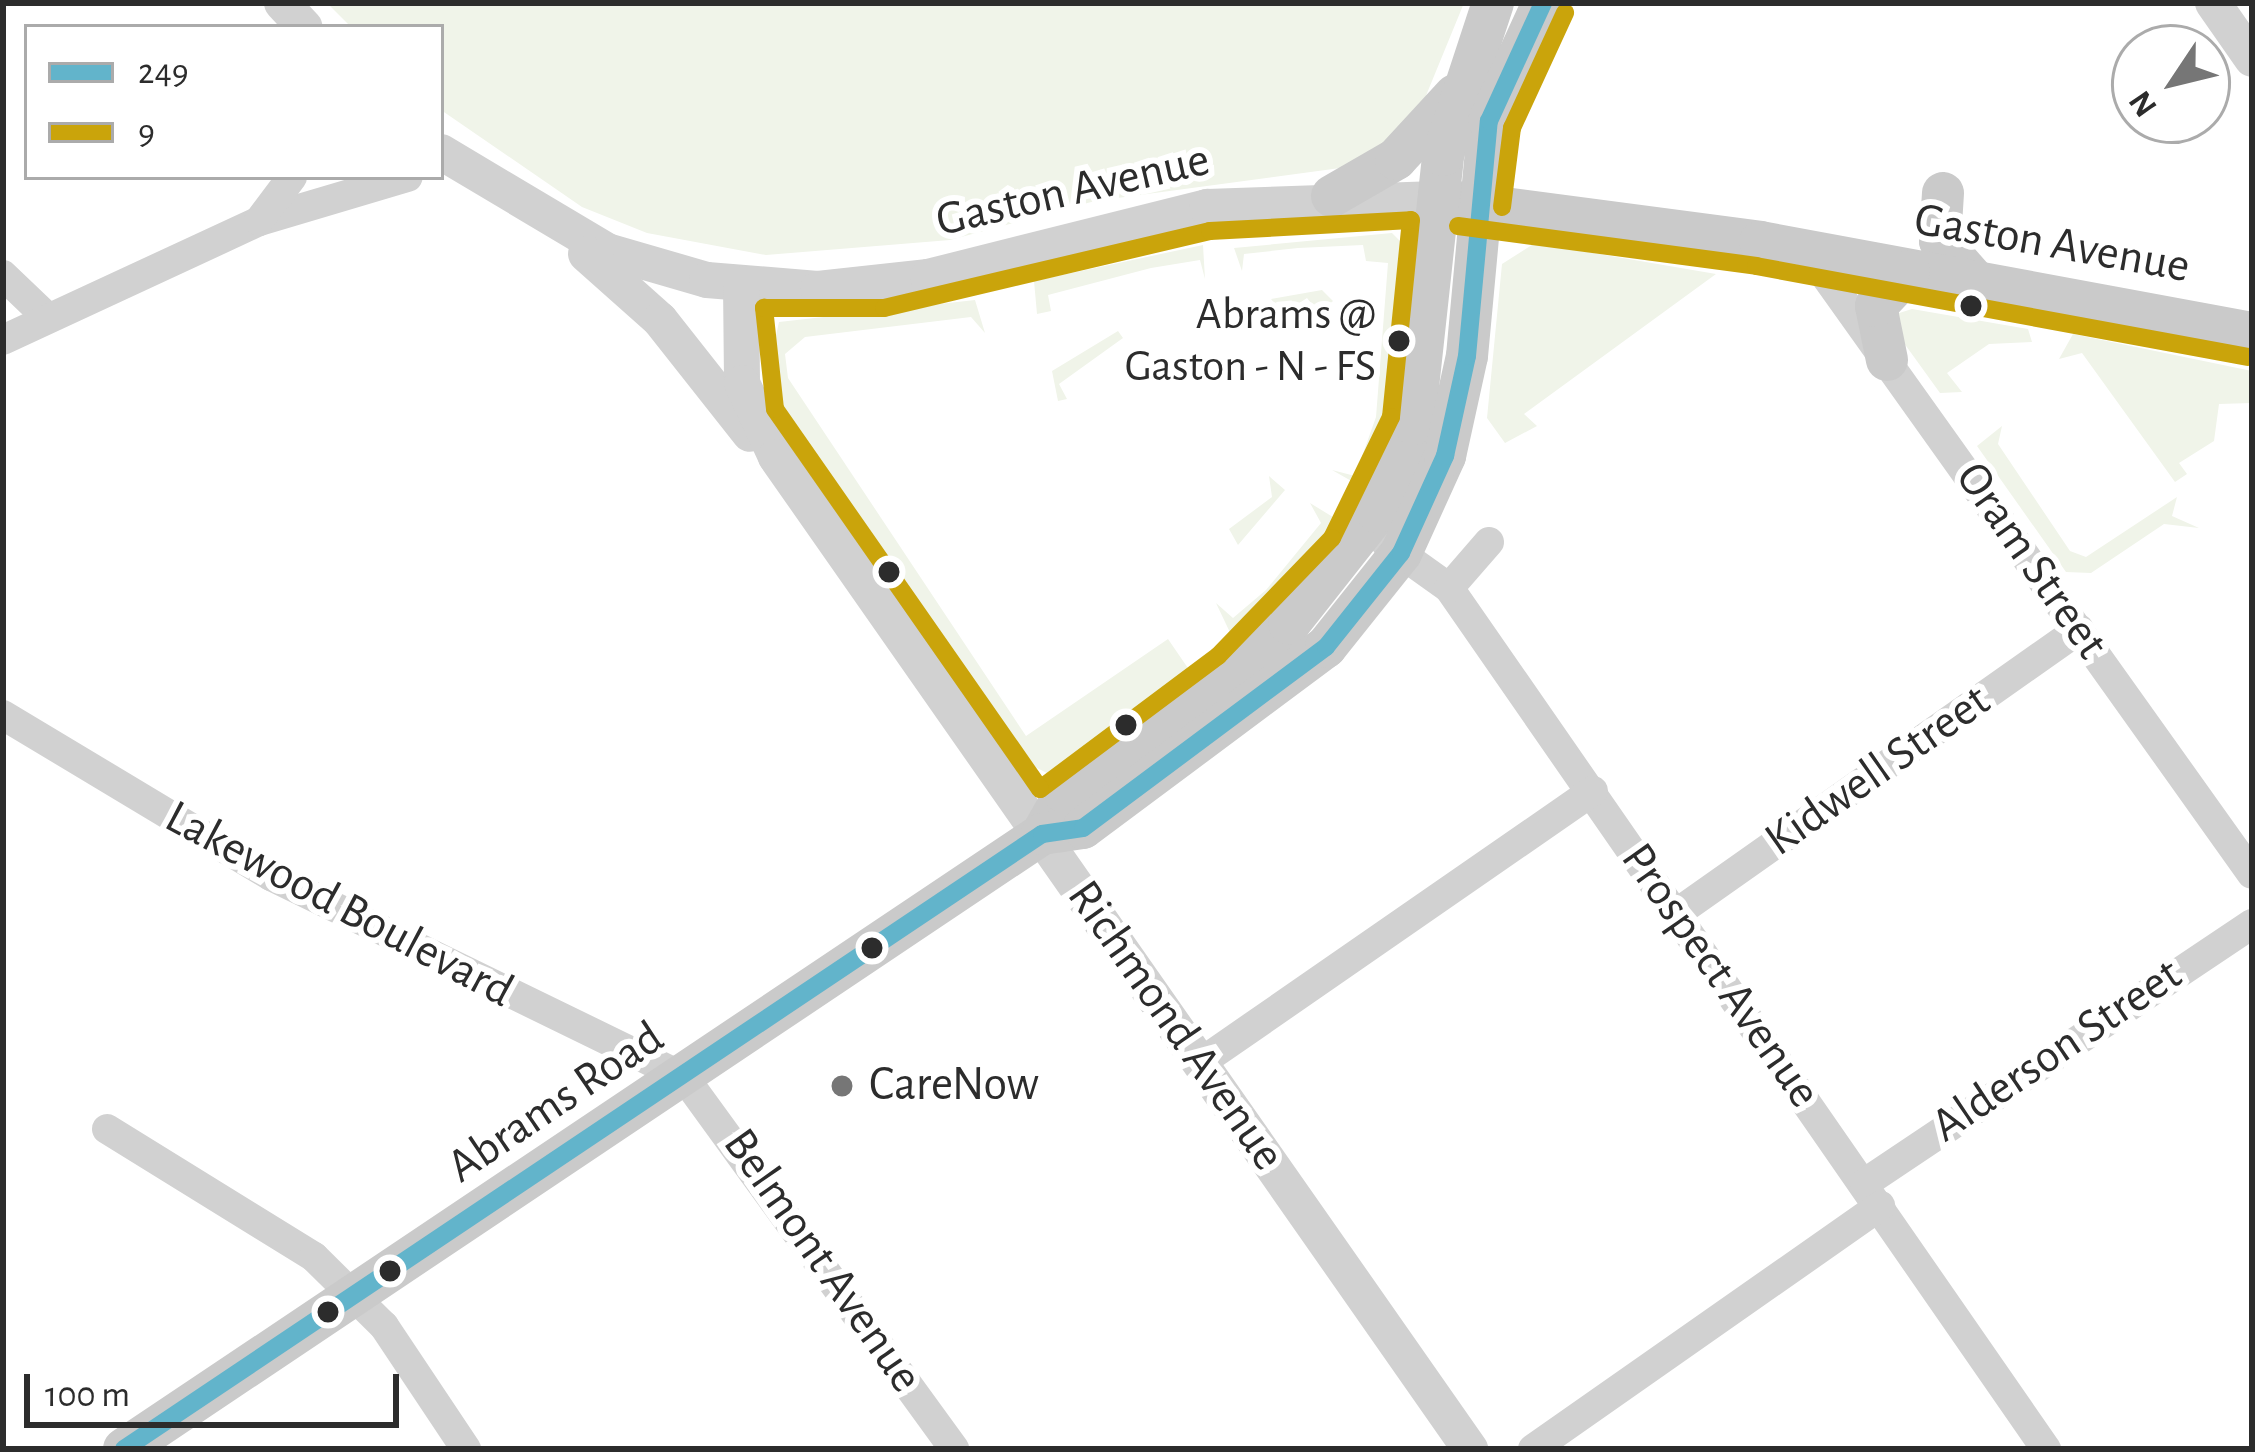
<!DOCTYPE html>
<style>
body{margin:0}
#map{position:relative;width:2255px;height:1452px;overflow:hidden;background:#fff;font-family:"Alegreya Sans",sans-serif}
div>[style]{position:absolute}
.green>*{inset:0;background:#f0f4e9}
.minor>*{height:30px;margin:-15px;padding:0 15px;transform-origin:15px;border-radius:15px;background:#d1d1d1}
.tertiary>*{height:36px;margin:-18px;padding:0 18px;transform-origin:18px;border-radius:18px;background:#d1d1d1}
.secondary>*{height:42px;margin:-21px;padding:0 21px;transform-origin:21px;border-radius:21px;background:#cacaca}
.bus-1>*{height:18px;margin:-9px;padding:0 9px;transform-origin:9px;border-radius:9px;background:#62b4cb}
.bus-2>*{height:18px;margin:-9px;padding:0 9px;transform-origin:9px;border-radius:9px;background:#caa40b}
.dots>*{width:33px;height:33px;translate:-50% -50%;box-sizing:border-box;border:6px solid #fff;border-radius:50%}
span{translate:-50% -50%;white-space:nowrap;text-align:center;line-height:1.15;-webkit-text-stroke:12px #fff;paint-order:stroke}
.bus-label{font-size:45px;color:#2c2c2c}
.right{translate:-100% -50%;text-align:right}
.street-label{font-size:48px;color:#2c2c2c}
.poi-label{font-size:48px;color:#2c2c2c}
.left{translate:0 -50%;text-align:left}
.frame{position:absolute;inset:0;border:6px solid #2c2c2c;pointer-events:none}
.legend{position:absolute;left:24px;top:24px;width:420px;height:156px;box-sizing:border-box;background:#fff;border:3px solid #ababab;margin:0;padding:15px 21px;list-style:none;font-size:36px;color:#2c2c2c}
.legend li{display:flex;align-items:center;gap:24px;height:60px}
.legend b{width:60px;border:3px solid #ababab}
.north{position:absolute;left:2111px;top:24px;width:120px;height:120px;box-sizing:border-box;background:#fff;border:3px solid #ababab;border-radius:50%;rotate:235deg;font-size:33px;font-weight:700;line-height:48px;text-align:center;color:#2c2c2c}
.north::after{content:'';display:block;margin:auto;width:42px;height:54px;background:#767676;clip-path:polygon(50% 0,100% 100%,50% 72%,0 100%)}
.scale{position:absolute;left:24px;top:1374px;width:375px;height:54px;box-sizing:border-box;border:6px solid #2c2c2c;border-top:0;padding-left:15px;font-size:36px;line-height:42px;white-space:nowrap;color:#2c2c2c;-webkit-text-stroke:9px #fff;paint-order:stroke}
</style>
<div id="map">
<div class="green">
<i style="clip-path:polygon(327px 3px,1464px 3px,1416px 120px,1355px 166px,1095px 201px,950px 240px,766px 255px,647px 233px,582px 207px,441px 110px,441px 27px,351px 27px)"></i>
<i style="clip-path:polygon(1392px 233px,1409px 250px,1401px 357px,1362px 487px,1332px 470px,1355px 476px,1376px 417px,1388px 263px,1366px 261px,1363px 245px,1298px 248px,1244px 254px,1242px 271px,1234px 248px)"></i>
<i style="clip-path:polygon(1535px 243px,1716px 274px,1524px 414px,1537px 426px,1505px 443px,1487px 418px,1502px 264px)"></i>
<i style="clip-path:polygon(1203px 245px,1205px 279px,1200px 260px,1151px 268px,1048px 295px,1051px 311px,1037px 314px,1034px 281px)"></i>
<i style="clip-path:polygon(1322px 290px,1333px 301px,1319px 314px,1307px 298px,1283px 314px,1271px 299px)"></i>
<i style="clip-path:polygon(975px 300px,985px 333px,971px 317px,805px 337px,785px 354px,788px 378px,1026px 736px,1168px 639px,1192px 674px,1047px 773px,1023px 761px,783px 414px,769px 367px,779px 322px)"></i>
<i style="clip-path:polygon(1912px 309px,2028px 329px,2032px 342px,1989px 344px,1947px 373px,1962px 392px,1940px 393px,1896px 332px,1896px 314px)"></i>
<i style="clip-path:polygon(1118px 331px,1123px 338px,1059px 384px,1067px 399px,1058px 401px,1052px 371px)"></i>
<i style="clip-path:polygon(2073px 334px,2252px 371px,2252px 403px,2219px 404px,2214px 441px,2179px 463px,2187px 474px,2175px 482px,2082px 353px,2059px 359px)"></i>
<i style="clip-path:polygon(2002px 426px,1998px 444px,2070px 551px,2086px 557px,2177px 497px,2172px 516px,2199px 528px,2164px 524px,2091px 573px,2066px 572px,1977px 446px)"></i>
<i style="clip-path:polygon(1269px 476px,1285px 490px,1238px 545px,1229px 529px,1272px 497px)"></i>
<i style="clip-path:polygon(1310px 503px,1341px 522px,1277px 608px,1235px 643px,1216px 603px,1233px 618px,1266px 590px,1321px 523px)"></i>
</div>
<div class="minor">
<i style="left:259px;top:221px;width:155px;rotate:-16.5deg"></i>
<i style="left:1807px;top:250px;width:766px;rotate:54.51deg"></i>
<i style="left:3px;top:275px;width:62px;rotate:43.7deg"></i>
<i style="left:3px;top:340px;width:282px;rotate:-24.9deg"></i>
<i style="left:259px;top:221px;width:55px;rotate:-53.1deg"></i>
<i style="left:1386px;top:543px;width:77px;rotate:35.5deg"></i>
<i style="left:1449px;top:588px;width:1048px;rotate:55.26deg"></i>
<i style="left:1449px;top:588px;width:61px;rotate:-49deg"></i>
<i style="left:3px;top:715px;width:313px;rotate:31deg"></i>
<i style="left:271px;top:876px;width:459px;rotate:26deg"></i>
<i style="left:684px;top:1077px;width:460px;rotate:54deg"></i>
<i style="left:1677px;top:913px;width:492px;rotate:-35.2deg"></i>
<i style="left:1200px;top:1063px;width:478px;rotate:-34.7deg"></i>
<i style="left:107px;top:1129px;width:243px;rotate:31.7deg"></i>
<i style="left:314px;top:1257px;width:98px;rotate:44.6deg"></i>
<i style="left:384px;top:1326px;width:148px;rotate:56.3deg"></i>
<i style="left:1865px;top:1183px;width:466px;rotate:-33.8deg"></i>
<i style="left:1533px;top:1449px;width:424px;rotate:-35deg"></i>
</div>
<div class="tertiary">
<i style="left:282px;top:3px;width:33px;rotate:47deg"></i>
<i style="left:2213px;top:3px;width:68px;rotate:55.1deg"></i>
<i style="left:441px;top:152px;width:193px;rotate:30.8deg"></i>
<i style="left:607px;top:251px;width:104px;rotate:16.2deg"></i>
<i style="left:707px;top:280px;width:111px;rotate:4.6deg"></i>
<i style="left:818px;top:289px;width:111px;rotate:-6.2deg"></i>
<i style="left:928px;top:277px;width:288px;rotate:-14.1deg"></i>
<i style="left:1207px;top:207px;width:230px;rotate:-2deg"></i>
<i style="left:586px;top:254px;width:99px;rotate:41.7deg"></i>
<i style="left:660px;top:320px;width:145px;rotate:51.7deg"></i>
<i style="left:741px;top:284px;width:99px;rotate:89.4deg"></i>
<i style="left:742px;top:383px;width:81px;rotate:65.3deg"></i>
<i style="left:776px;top:457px;width:1211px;rotate:55.02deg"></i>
</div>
<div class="secondary">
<i style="left:1943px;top:193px;width:48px;rotate:93.6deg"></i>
<i style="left:1940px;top:241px;width:53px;rotate:48.8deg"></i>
<i style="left:1332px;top:196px;width:74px;rotate:-30deg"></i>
<i style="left:1396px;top:159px;width:87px;rotate:-47.3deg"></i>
<i style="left:1450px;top:201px;width:313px;rotate:7.5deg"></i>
<i style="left:1760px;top:242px;width:500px;rotate:10.48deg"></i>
<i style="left:1887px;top:360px;width:55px;rotate:-101.5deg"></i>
<i style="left:1876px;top:306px;width:48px;rotate:-46.7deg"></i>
<i style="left:1042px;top:834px;width:47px;rotate:-60.7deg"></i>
<i style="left:1065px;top:793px;width:281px;rotate:-37deg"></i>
<i style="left:1289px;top:624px;width:142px;rotate:-51.8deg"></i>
<i style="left:1377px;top:512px;width:95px;rotate:-67.2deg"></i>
<i style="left:1414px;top:424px;width:271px;rotate:-83.8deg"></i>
<i style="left:1443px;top:155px;width:160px;rotate:-71.8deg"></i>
<i style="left:124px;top:1449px;width:1105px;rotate:-33.82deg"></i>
<i style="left:1042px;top:834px;width:41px;rotate:-8.3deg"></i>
<i style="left:1083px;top:828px;width:303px;rotate:-36.7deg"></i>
<i style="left:1326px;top:647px;width:120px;rotate:-51.4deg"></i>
<i style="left:1401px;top:553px;width:107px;rotate:-65.6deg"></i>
<i style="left:1445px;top:456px;width:102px;rotate:-77.6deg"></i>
<i style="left:1467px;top:356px;width:236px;rotate:-84.7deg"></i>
<i style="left:1489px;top:121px;width:130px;rotate:-65.4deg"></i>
</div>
<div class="bus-1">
<i style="left:124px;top:1449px;width:1105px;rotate:-33.82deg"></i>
<i style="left:1042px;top:834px;width:41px;rotate:-8.3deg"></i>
<i style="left:1083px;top:828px;width:303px;rotate:-36.7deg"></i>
<i style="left:1326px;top:647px;width:120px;rotate:-51.4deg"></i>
<i style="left:1401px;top:553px;width:107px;rotate:-65.6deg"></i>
<i style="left:1445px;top:456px;width:102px;rotate:-77.6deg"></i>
<i style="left:1467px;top:356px;width:236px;rotate:-84.7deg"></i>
<i style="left:1489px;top:121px;width:130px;rotate:-65.4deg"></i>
</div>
<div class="bus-2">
<i style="left:1502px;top:207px;width:80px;rotate:-82.8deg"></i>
<i style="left:1512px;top:128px;width:127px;rotate:-65.3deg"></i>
<i style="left:1411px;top:220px;width:198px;rotate:95.8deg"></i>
<i style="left:1391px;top:417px;width:135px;rotate:116deg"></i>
<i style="left:1332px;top:538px;width:164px;rotate:134deg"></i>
<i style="left:1218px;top:656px;width:222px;rotate:143.2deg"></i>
<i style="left:1040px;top:789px;width:463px;rotate:-124.9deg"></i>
<i style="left:775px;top:409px;width:102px;rotate:-96.2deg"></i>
<i style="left:764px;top:308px;width:120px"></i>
<i style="left:884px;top:308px;width:335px;rotate:-13.3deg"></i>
<i style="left:1210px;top:231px;width:201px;rotate:-3.1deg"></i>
<i style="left:1458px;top:226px;width:301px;rotate:7.6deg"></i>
<i style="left:1756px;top:266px;width:500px;rotate:10.48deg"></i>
</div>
<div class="dots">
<i style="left:1971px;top:306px;background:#2c2c2c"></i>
<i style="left:1399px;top:341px;background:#2c2c2c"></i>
<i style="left:889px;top:572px;background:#2c2c2c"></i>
<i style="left:1126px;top:725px;background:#2c2c2c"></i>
<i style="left:872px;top:948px;background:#2c2c2c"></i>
<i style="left:842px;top:1086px;background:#767676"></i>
<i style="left:390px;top:1271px;background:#2c2c2c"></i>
<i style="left:328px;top:1312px;background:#2c2c2c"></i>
</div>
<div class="bus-label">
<span class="right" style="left:1376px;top:341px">Abrams @<br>Gaston - N - FS</span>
</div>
<div class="street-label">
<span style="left:1073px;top:191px;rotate:-13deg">Gaston Avenue</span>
<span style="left:2052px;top:244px;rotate:10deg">Gaston Avenue</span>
<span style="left:2031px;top:561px;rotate:55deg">Oram Street</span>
<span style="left:1878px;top:771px;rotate:-35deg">Kidwell Street</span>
<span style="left:339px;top:905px;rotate:28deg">Lakewood Boulevard</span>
<span style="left:1720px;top:976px;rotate:55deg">Prospect Avenue</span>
<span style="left:1175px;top:1026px;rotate:55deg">Richmond Avenue</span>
<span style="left:2057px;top:1051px;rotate:-34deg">Alderson Street</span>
<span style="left:556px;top:1103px;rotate:-34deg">Abrams Road</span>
<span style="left:822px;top:1261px;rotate:55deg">Belmont Avenue</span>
</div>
<div class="poi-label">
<span class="left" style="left:869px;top:1086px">CareNow</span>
</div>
<div class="frame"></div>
<ul class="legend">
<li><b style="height:15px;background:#62b4cb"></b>249</li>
<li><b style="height:15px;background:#caa40b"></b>9</li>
</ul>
<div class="north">N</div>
<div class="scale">100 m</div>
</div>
